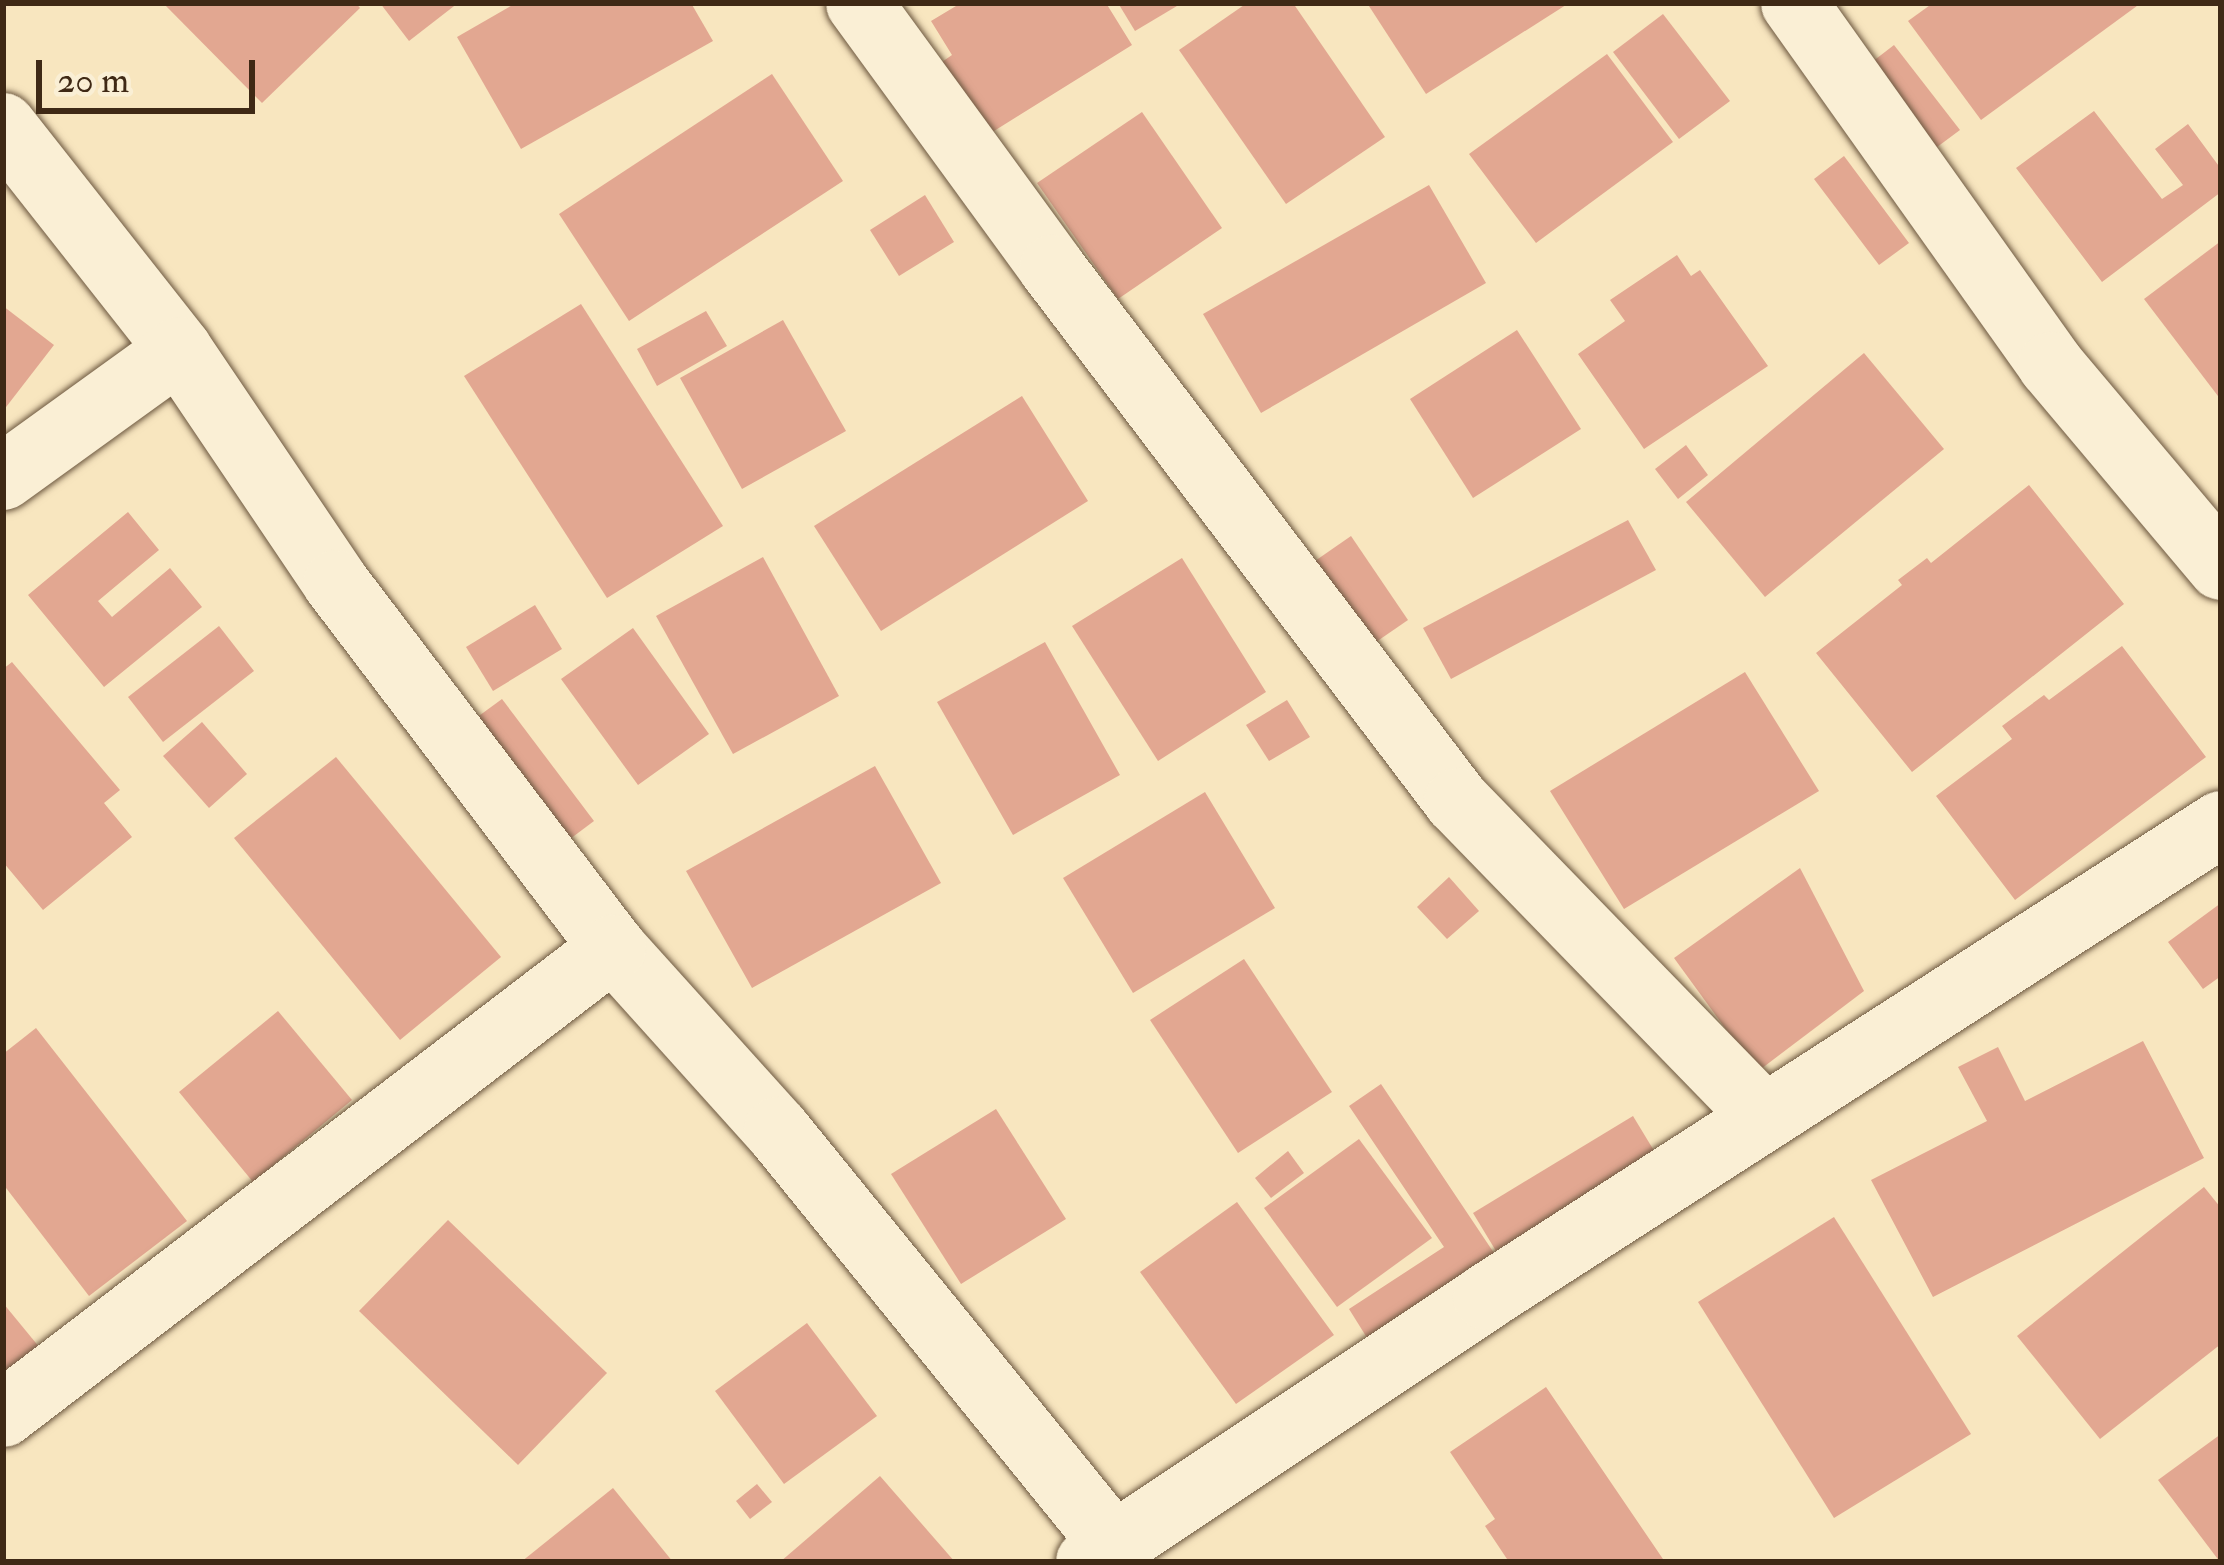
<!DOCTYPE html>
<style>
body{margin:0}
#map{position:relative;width:2224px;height:1565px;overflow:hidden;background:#f8e6bf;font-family:"IM FELL Double Pica",serif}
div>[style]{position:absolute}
.building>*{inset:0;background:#e2a791}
.roads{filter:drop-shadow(0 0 3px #6d5840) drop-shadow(0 0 3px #6d5840)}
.minor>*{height:66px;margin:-33px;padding:0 33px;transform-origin:33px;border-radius:33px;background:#faefd5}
span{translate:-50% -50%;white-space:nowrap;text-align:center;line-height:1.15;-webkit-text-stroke:9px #faefd5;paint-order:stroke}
.frame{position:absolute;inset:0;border:6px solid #3f2915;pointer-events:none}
.scale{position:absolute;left:36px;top:60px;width:219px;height:54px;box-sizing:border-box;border:6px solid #3f2915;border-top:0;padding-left:15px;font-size:36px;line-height:42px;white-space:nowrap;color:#3f2915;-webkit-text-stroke:9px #faefd5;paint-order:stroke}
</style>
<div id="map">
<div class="building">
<i style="clip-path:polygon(163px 3px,356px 3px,360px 8px,262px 103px)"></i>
<i style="clip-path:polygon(380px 3px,458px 3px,409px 41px)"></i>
<i style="clip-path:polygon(516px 3px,691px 3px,713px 41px,521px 149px,457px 37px)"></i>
<i style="clip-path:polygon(961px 3px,1106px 3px,1132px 45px,986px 136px,939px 64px,952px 55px,931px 21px)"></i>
<i style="clip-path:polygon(1118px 3px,1182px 3px,1135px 31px)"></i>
<i style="clip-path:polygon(1247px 3px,1293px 3px,1385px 137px,1286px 204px,1179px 50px)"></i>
<i style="clip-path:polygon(1367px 3px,1569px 3px,1426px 94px)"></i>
<i style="clip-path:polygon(1933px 3px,2141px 3px,1981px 120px,1908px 21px)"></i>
<i style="clip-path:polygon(1663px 14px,1730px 101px,1679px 139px,1613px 52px)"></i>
<i style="clip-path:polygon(1894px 45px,1960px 130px,1925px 156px,1859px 72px)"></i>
<i style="clip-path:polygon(1607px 54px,1673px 142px,1536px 243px,1469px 154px)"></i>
<i style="clip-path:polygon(772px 74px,843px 181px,629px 321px,559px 214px)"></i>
<i style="clip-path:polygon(2094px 111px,2162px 199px,2183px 185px,2155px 149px,2188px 124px,2221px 169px,2221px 192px,2102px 282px,2016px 168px)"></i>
<i style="clip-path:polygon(1142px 112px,1222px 228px,1118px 299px,1037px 183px)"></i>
<i style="clip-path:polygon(1844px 156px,1909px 243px,1879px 265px,1814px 179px)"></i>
<i style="clip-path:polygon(1429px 185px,1486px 283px,1261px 413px,1203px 314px)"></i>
<i style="clip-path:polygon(925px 195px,954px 242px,899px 276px,870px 230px)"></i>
<i style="clip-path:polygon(2221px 241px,2221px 400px,2144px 299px)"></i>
<i style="clip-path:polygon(1677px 255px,1691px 276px,1700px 270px,1768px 366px,1644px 449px,1578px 354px,1625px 321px,1610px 300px)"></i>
<i style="clip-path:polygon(581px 304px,723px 526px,607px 598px,464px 376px)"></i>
<i style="clip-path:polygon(3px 306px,54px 345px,3px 411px)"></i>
<i style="clip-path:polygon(706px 311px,727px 346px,657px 386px,637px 349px)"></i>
<i style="clip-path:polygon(783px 320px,846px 431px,742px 489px,680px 378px)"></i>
<i style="clip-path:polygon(1517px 330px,1581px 429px,1473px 498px,1410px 399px)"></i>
<i style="clip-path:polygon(1864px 353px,1944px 449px,1765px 597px,1686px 502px)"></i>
<i style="clip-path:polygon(1022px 396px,1088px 501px,881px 631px,814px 526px)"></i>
<i style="clip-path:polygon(1686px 445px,1708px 475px,1678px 499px,1655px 469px)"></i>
<i style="clip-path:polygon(2029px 485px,2124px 604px,1912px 772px,1816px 653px,1902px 585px,1898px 580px,1927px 558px,1931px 563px)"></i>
<i style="clip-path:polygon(128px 512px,159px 550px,98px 601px,112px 617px,170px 568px,202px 607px,104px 687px,28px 595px)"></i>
<i style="clip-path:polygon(1628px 520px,1656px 570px,1451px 679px,1423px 628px)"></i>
<i style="clip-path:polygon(1351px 536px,1408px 620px,1360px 653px,1302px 570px)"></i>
<i style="clip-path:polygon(763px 557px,839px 696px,733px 754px,656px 616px)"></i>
<i style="clip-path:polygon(1182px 558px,1266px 692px,1158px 761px,1072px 626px)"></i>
<i style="clip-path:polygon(535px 605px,562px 649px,493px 691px,466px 647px)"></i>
<i style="clip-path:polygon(219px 626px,254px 671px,163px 742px,128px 697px)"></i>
<i style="clip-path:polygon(633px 628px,709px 734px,638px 785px,561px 679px)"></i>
<i style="clip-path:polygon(1045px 642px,1120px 775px,1013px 835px,937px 702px)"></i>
<i style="clip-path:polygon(2122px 646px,2206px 757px,2015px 900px,1936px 796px,2012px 739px,2002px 726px,2044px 695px,2049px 700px)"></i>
<i style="clip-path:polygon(12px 662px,120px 790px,104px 803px,132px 837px,43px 910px,3px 862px,3px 669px)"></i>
<i style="clip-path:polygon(1745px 672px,1819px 791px,1624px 909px,1550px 791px)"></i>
<i style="clip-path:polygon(502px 699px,594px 821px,554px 851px,461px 729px)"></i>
<i style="clip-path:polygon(1287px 700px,1310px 737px,1269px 761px,1246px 725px)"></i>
<i style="clip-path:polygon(202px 722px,247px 774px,209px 808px,163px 756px)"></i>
<i style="clip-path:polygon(336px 757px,501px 957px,400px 1040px,234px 838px)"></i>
<i style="clip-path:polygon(875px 766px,941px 883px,752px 988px,686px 871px)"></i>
<i style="clip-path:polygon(1205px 792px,1275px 908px,1133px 993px,1063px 878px)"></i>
<i style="clip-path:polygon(1800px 868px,1864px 991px,1757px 1072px,1674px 958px)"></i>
<i style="clip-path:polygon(1449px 877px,1479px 911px,1447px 939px,1417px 907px)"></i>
<i style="clip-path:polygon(2221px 903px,2221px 976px,2203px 989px,2168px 942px)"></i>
<i style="clip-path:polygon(1244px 959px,1332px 1092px,1238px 1153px,1150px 1020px)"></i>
<i style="clip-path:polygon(278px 1011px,352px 1100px,253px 1182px,179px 1092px)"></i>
<i style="clip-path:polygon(36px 1028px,187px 1221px,89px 1296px,3px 1184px,3px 1054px)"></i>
<i style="clip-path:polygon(2143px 1041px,2204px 1158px,1933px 1297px,1871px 1180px,1987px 1121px,1958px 1067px,1998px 1047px,2025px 1101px)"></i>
<i style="clip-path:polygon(1381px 1084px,1496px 1256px,1369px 1341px,1349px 1309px,1444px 1247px,1349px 1106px)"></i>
<i style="clip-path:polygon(996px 1109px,1066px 1219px,961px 1284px,891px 1174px)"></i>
<i style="clip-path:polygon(1633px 1116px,1656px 1154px,1496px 1251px,1473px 1213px)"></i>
<i style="clip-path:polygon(1359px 1139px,1432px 1238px,1337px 1307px,1264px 1208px)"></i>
<i style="clip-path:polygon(1288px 1151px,1304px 1173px,1271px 1198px,1255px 1178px)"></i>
<i style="clip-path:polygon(2204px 1187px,2221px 1208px,2221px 1344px,2100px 1439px,2017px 1336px)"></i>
<i style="clip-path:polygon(1237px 1202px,1334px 1335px,1236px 1404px,1140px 1272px)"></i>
<i style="clip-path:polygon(1834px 1217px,1971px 1434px,1834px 1518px,1698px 1302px)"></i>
<i style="clip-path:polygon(448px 1220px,607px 1373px,518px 1465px,359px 1311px)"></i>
<i style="clip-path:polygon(3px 1303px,40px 1348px,3px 1378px)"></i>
<i style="clip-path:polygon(807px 1323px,877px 1416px,784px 1484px,715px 1391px)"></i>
<i style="clip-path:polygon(1546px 1387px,1665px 1562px,1509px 1562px,1485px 1526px,1495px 1519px,1450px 1452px)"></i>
<i style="clip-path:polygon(2221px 1434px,2221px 1562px,2220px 1562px,2158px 1480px)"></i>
<i style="clip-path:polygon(880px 1476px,955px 1562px,780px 1562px)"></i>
<i style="clip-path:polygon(757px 1484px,772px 1502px,750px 1519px,736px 1501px)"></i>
<i style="clip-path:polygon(613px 1488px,673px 1562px,521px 1562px)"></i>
</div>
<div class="roads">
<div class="minor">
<i style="left:859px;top:3px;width:328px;rotate:53.9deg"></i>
<i style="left:1052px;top:268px;width:669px;rotate:52.77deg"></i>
<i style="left:1457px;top:801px;width:441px;rotate:45.8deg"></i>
<i style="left:1794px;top:3px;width:444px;rotate:54.6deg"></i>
<i style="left:2051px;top:365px;width:264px;rotate:49.9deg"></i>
<i style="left:3px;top:126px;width:285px;rotate:51.8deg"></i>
<i style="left:179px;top:350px;width:281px;rotate:56deg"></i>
<i style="left:336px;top:583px;width:458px;rotate:52.8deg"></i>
<i style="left:613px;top:948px;width:245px;rotate:48deg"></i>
<i style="left:777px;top:1130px;width:535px;rotate:50.92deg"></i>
<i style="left:3px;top:477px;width:217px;rotate:-35.8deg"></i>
<i style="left:3px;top:1414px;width:768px;rotate:-37.38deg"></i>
<i style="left:1089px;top:1562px;width:477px;rotate:-33.7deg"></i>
<i style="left:1486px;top:1297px;width:874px;rotate:-32.76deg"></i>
</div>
</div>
<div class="frame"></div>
<div class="scale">20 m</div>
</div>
